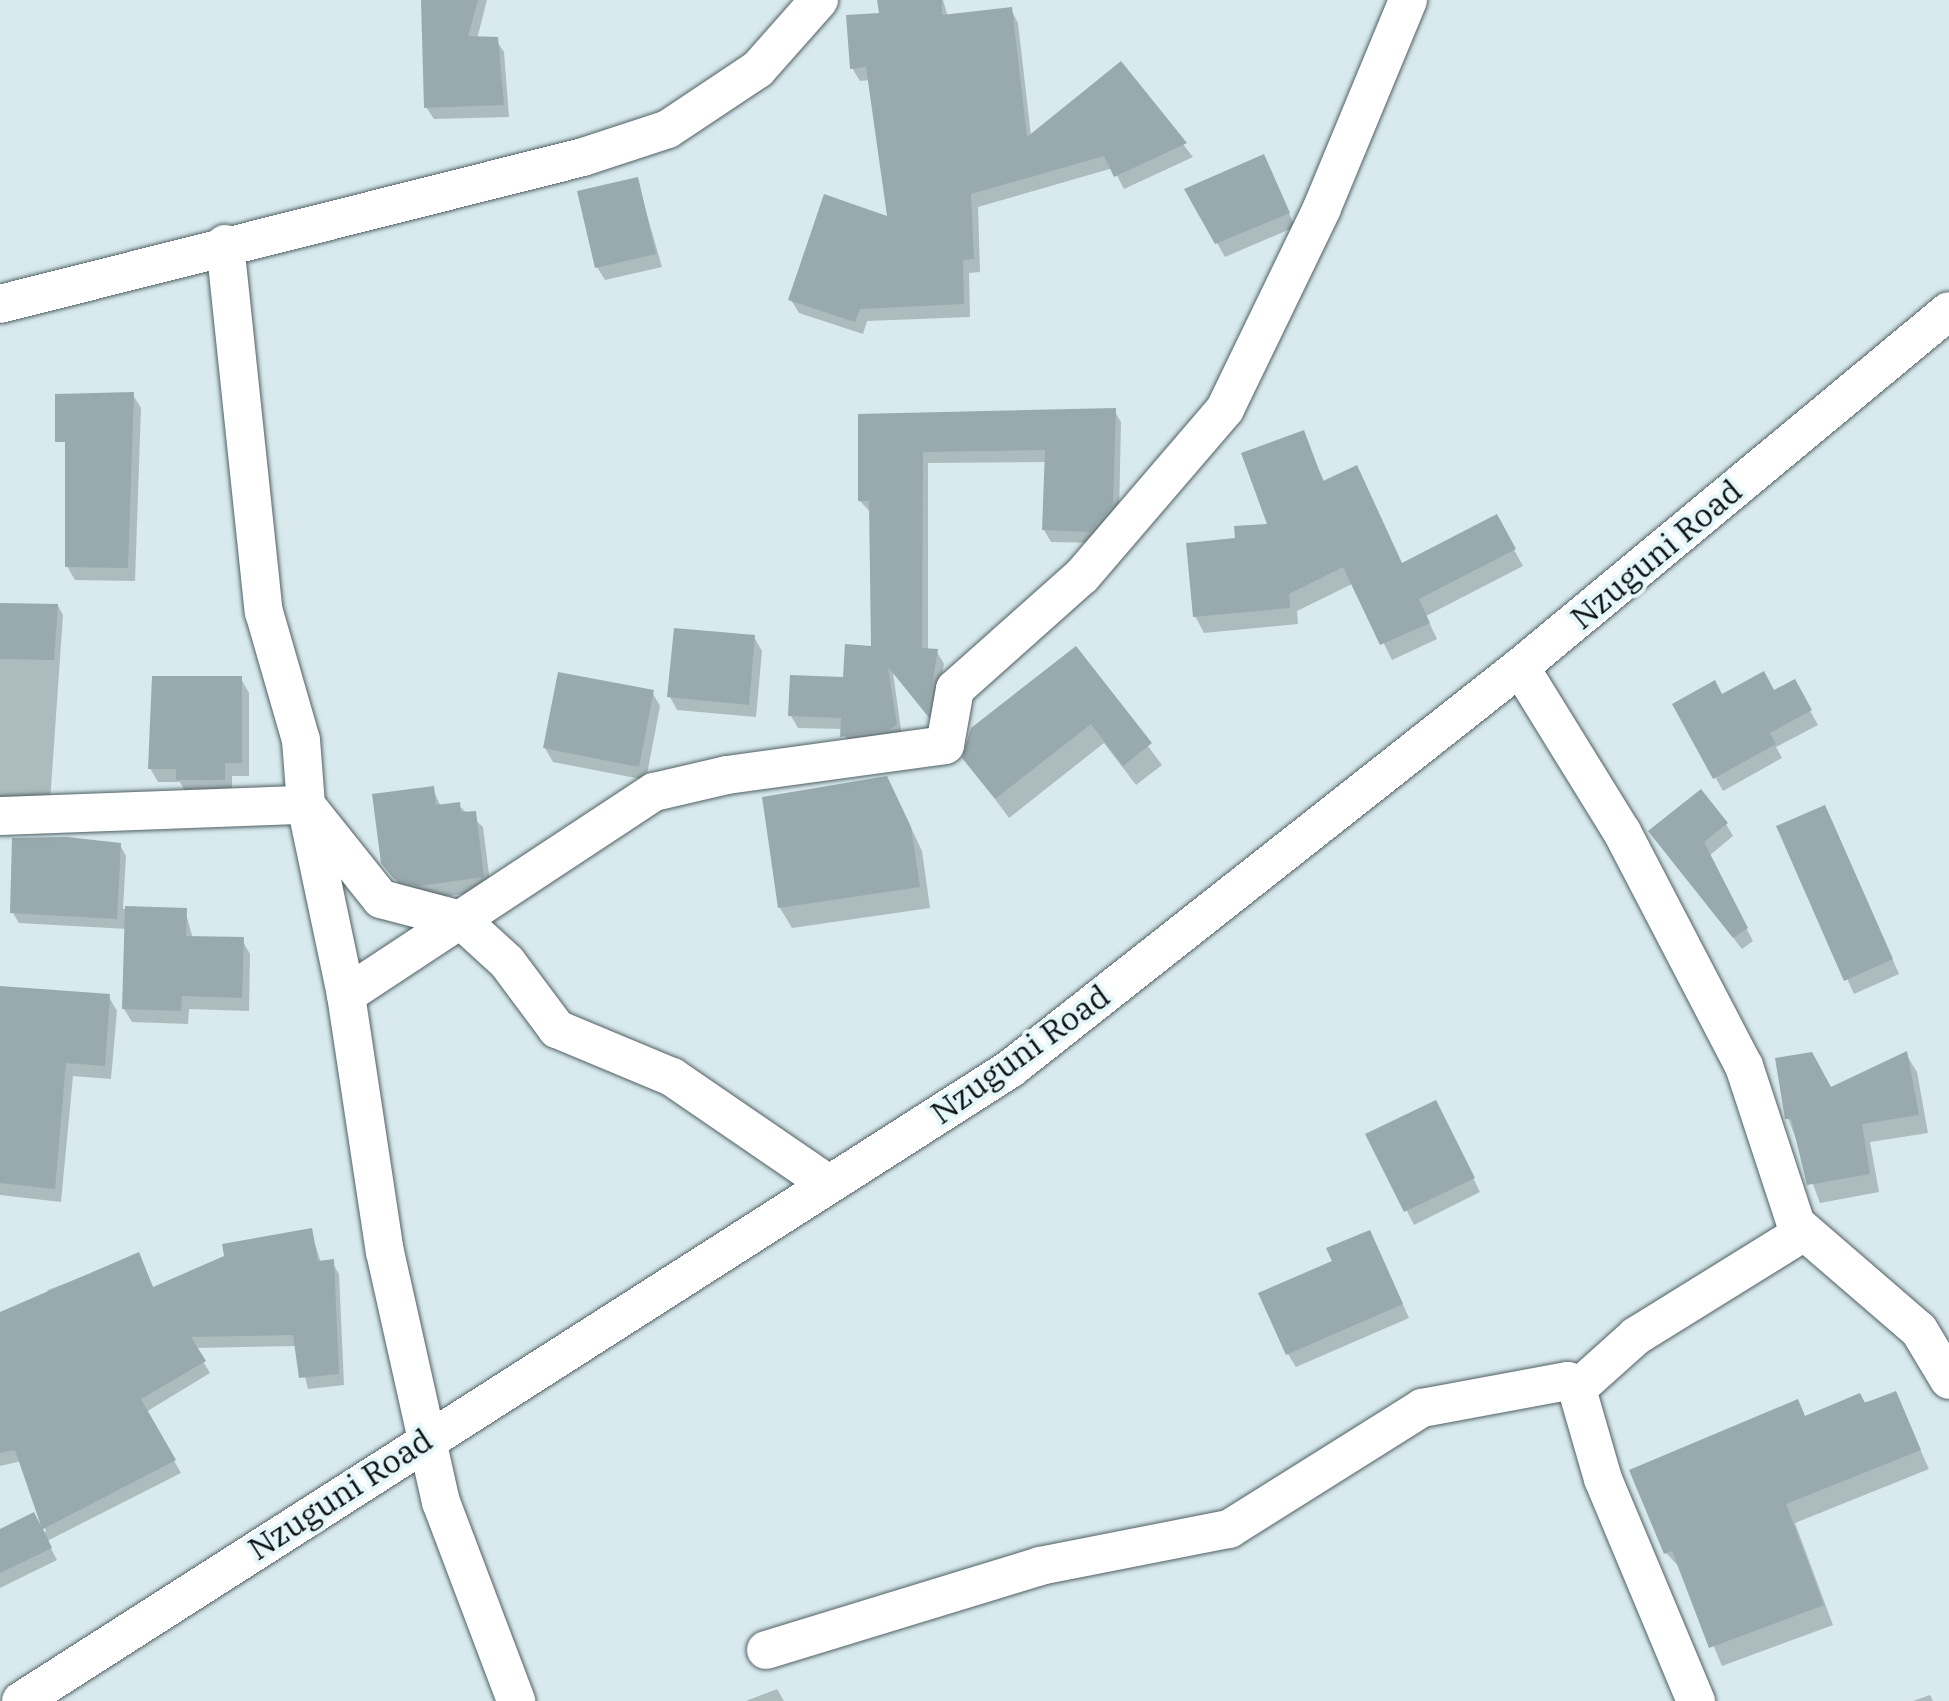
<!DOCTYPE html>
<style>
body{margin:0}
#map{position:relative;width:1949px;height:1701px;overflow:hidden;background:#d8eaee;font-family:"IBM Plex Serif",serif}
div>[style]{position:absolute}
.shadow>*{inset:0;background:#0003}
.building>*{inset:0;background:#99aaae}
.roads{filter:drop-shadow(0 0 2px #516064) drop-shadow(0 0 2px #516064)}
.street>*{height:38px;margin:-19px;padding:0 19px;transform-origin:19px;border-radius:19px;background:#fff}
span{translate:-50% -50%;white-space:nowrap;text-align:center;line-height:1.15;-webkit-text-stroke:8px #e5f7fb;paint-order:stroke}
.street-label{font-size:32px;color:#0c1213}
</style>
<div id="map">
<div class="shadow">
<i style="clip-path:polygon(423px 0,487px 0,477px 39px,496px 40px,504px 52px,509px 117px,434px 119px,426px 107px)"></i>
<i style="clip-path:polygon(879px 0,943px 0,948px 17px,1011px 9px,1018px 23px,1031px 136px,1120px 64px,1193px 157px,1124px 189px,1113px 168px,978px 207px,980px 272px,969px 273px,970px 317px,867px 321px,863px 334px,799px 313px,791px 300px,890px 219px,870px 80px,860px 81px,852px 68px,881px 15px)"></i>
<i style="clip-path:polygon(1271px 171px,1295px 227px,1225px 257px,1187px 190px)"></i>
<i style="clip-path:polygon(637px 180px,662px 267px,605px 280px,597px 267px)"></i>
<i style="clip-path:polygon(133px 395px,141px 408px,135px 581px,75px 580px,67px 566px)"></i>
<i style="clip-path:polygon(1114px 410px,1121px 422px,1119px 518px,1097px 543px,1051px 542px,1044px 530px,1047px 462px,928px 463px,928px 651px,937px 652px,944px 664px,934px 724px,893px 672px,902px 737px,849px 748px,843px 729px,798px 728px,791px 716px,845px 679px,874px 648px,871px 513px,860px 501px,860px 416px)"></i>
<i style="clip-path:polygon(1302px 433px,1325px 483px,1402px 565px,1496px 517px,1523px 566px,1426px 616px,1437px 639px,1392px 660px,1354px 583px,1297px 611px,1298px 624px,1204px 633px,1195px 616px,1237px 540px,1271px 526px)"></i>
<i style="clip-path:polygon(57px 604px,63px 615px,50px 802px,0 803px,0 605px)"></i>
<i style="clip-path:polygon(754px 637px,762px 651px,756px 717px,677px 710px,670px 697px)"></i>
<i style="clip-path:polygon(1076px 649px,1162px 765px,1136px 785px,1104px 743px,1009px 818px,965px 758px)"></i>
<i style="clip-path:polygon(241px 679px,249px 693px,249px 776px,232px 776px,232px 793px,186px 793px,180px 782px,158px 782px,150px 768px)"></i>
<i style="clip-path:polygon(1794px 682px,1818px 725px,1776px 747px,1782px 758px,1723px 791px,1675px 705px,1774px 693px)"></i>
<i style="clip-path:polygon(652px 692px,660px 706px,646px 780px,553px 762px,545px 748px)"></i>
<i style="clip-path:polygon(433px 789px,441px 807px,458px 805px,483px 827px,491px 890px,428px 899px,404px 892px,384px 862px)"></i>
<i style="clip-path:polygon(764px 799px,898px 800px,922px 851px,930px 908px,792px 928px,780px 908px)"></i>
<i style="clip-path:polygon(1832px 821px,1899px 974px,1854px 994px,1779px 828px)"></i>
<i style="clip-path:polygon(1726px 824px,1733px 836px,1709px 856px,1753px 941px,1742px 949px,1651px 832px)"></i>
<i style="clip-path:polygon(120px 845px,126px 856px,123px 909px,185px 910px,193px 939px,242px 940px,250px 954px,249px 1011px,189px 1009px,188px 1024px,132px 1022px,124px 1009px,127px 929px,19px 923px,13px 913px)"></i>
<i style="clip-path:polygon(0 989px,109px 997px,117px 1011px,111px 1079px,73px 1076px,61px 1202px,0 1195px)"></i>
<i style="clip-path:polygon(1906px 1054px,1917px 1072px,1928px 1133px,1870px 1142px,1879px 1192px,1820px 1203px,1788px 1118px)"></i>
<i style="clip-path:polygon(1443px 1117px,1480px 1192px,1414px 1225px,1369px 1135px)"></i>
<i style="clip-path:polygon(311px 1231px,321px 1263px,332px 1262px,339px 1274px,344px 1385px,308px 1389px,297px 1346px,195px 1348px,210px 1373px,146px 1412px,181px 1473px,47px 1541px,57px 1560px,0 1588px,0 1531px,46px 1532px,22px 1461px,0 1466px,0 1363px,48px 1290px,138px 1255px,154px 1289px)"></i>
<i style="clip-path:polygon(1377px 1246px,1409px 1318px,1296px 1367px,1288px 1354px)"></i>
<i style="clip-path:polygon(1895px 1394px,1929px 1469px,1795px 1523px,1833px 1625px,1722px 1666px,1682px 1570px,1666px 1553px,1806px 1418px)"></i>
<i style="clip-path:polygon(777px 1689px,784px 1701px,746px 1701px)"></i>
<i style="clip-path:polygon(1930px 1695px,1933px 1701px,1913px 1701px)"></i>
</div>
<div class="building">
<i style="clip-path:polygon(421px 0,478px 0,468px 36px,498px 37px,504px 105px,424px 108px)"></i>
<i style="clip-path:polygon(877px 0,942px 0,942px 15px,1012px 7px,1027px 137px,1121px 61px,1187px 143px,1114px 177px,1104px 156px,971px 194px,974px 259px,963px 260px,964px 304px,860px 309px,855px 322px,788px 300px,824px 194px,887px 216px,866px 67px,850px 69px,846px 15px,879px 13px)"></i>
<i style="clip-path:polygon(1264px 154px,1290px 213px,1215px 244px,1184px 189px)"></i>
<i style="clip-path:polygon(638px 177px,656px 254px,595px 268px,577px 191px)"></i>
<i style="clip-path:polygon(134px 392px,128px 568px,65px 567px,65px 442px,55px 442px,55px 394px)"></i>
<i style="clip-path:polygon(1116px 408px,1113px 505px,1090px 532px,1042px 530px,1045px 450px,923px 452px,922px 648px,938px 649px,927px 715px,888px 667px,897px 725px,888px 730px,840px 737px,841px 718px,788px 716px,790px 675px,843px 677px,845px 644px,871px 646px,869px 501px,858px 501px,858px 414px)"></i>
<i style="clip-path:polygon(1304px 430px,1323px 481px,1357px 465px,1402px 563px,1497px 514px,1516px 549px,1419px 599px,1430px 623px,1380px 645px,1343px 567px,1289px 594px,1290px 608px,1193px 617px,1186px 543px,1235px 538px,1234px 526px,1267px 524px,1241px 453px)"></i>
<i style="clip-path:polygon(0 603px,58px 604px,54px 660px,0 659px)"></i>
<i style="clip-path:polygon(674px 628px,755px 635px,749px 705px,667px 697px)"></i>
<i style="clip-path:polygon(1076px 646px,1152px 743px,1123px 766px,1091px 724px,995px 799px,962px 758px,971px 728px)"></i>
<i style="clip-path:polygon(1764px 671px,1774px 690px,1795px 679px,1812px 710px,1770px 733px,1776px 744px,1713px 779px,1672px 704px,1715px 680px,1722px 694px)"></i>
<i style="clip-path:polygon(558px 672px,654px 690px,639px 767px,543px 748px)"></i>
<i style="clip-path:polygon(152px 676px,242px 676px,242px 763px,225px 763px,225px 780px,176px 780px,176px 769px,148px 769px)"></i>
<i style="clip-path:polygon(887px 776px,911px 827px,920px 887px,778px 908px,762px 797px)"></i>
<i style="clip-path:polygon(434px 786px,436px 805px,460px 802px,461px 812px,476px 811px,484px 877px,418px 886px,394px 879px,381px 863px,372px 794px)"></i>
<i style="clip-path:polygon(1701px 789px,1728px 823px,1704px 842px,1748px 928px,1733px 938px,1648px 831px)"></i>
<i style="clip-path:polygon(1825px 805px,1893px 959px,1844px 981px,1776px 826px)"></i>
<i style="clip-path:polygon(67px 837px,121px 843px,117px 919px,10px 913px,12px 838px)"></i>
<i style="clip-path:polygon(125px 906px,187px 908px,186px 936px,244px 937px,242px 998px,182px 996px,181px 1011px,122px 1009px)"></i>
<i style="clip-path:polygon(0 986px,110px 994px,105px 1066px,66px 1063px,55px 1189px,0 1183px)"></i>
<i style="clip-path:polygon(1907px 1051px,1919px 1115px,1862px 1124px,1870px 1174px,1807px 1185px,1791px 1119px,1785px 1119px,1775px 1058px,1812px 1052px,1831px 1087px)"></i>
<i style="clip-path:polygon(1436px 1100px,1475px 1178px,1404px 1212px,1365px 1134px)"></i>
<i style="clip-path:polygon(312px 1228px,318px 1261px,334px 1259px,339px 1374px,299px 1378px,293px 1335px,191px 1337px,206px 1361px,141px 1399px,176px 1460px,43px 1529px,52px 1548px,0 1573px,0 1529px,34px 1512px,41px 1526px,15px 1450px,0 1453px,0 1312px,139px 1252px,153px 1287px,224px 1256px,222px 1244px)"></i>
<i style="clip-path:polygon(1370px 1230px,1403px 1304px,1286px 1355px,1258px 1293px,1332px 1261px,1326px 1248px)"></i>
<i style="clip-path:polygon(1896px 1391px,1921px 1450px,1786px 1504px,1824px 1605px,1709px 1648px,1672px 1551px,1664px 1554px,1629px 1470px,1798px 1399px,1805px 1416px,1860px 1393px,1865px 1403px)"></i>
</div>
<div class="roads">
<div class="street">
<i style="left:225px;top:244px;width:370px;rotate:84deg"></i>
<i style="left:264px;top:612px;width:133px;rotate:73.9deg"></i>
<i style="left:301px;top:740px;width:65px;rotate:85.6deg"></i>
<i style="left:306px;top:805px;width:194px;rotate:78.1deg"></i>
<i style="left:346px;top:995px;width:260px;rotate:81.4deg"></i>
<i style="left:385px;top:1252px;width:256px;rotate:77.4deg"></i>
<i style="left:441px;top:1502px;width:213px;rotate:69.3deg"></i>
<i style="left:0;top:304px;width:601px;rotate:-14.15deg"></i>
<i style="left:583px;top:157px;width:89px;rotate:-18.2deg"></i>
<i style="left:668px;top:129px;width:108px;rotate:-33.7deg"></i>
<i style="left:758px;top:69px;width:92px;rotate:-48.5deg"></i>
<i style="left:1520px;top:667px;width:194px;rotate:58.3deg"></i>
<i style="left:1622px;top:832px;width:264px;rotate:62.5deg"></i>
<i style="left:1744px;top:1066px;width:166px;rotate:71.8deg"></i>
<i style="left:1796px;top:1224px;width:162px;rotate:40.8deg"></i>
<i style="left:1919px;top:1330px;width:58px;rotate:59deg"></i>
<i style="left:0;top:816px;width:306px;rotate:-2.1deg"></i>
<i style="left:306px;top:805px;width:120px;rotate:51.4deg"></i>
<i style="left:381px;top:899px;width:83px;rotate:14.7deg"></i>
<i style="left:461px;top:920px;width:62px;rotate:42.4deg"></i>
<i style="left:507px;top:962px;width:84px;rotate:53.3deg"></i>
<i style="left:557px;top:1029px;width:125px;rotate:22.7deg"></i>
<i style="left:672px;top:1077px;width:189px;rotate:34.4deg"></i>
<i style="left:346px;top:995px;width:369px;rotate:-33.4deg"></i>
<i style="left:654px;top:792px;width:75px;rotate:-13.1deg"></i>
<i style="left:727px;top:775px;width:220px;rotate:-7.8deg"></i>
<i style="left:945px;top:745px;width:57px;rotate:-79.9deg"></i>
<i style="left:955px;top:689px;width:170px;rotate:-41.7deg"></i>
<i style="left:1082px;top:576px;width:220px;rotate:-49.4deg"></i>
<i style="left:1225px;top:409px;width:223px;rotate:-64.2deg"></i>
<i style="left:1322px;top:208px;width:225px;rotate:-67.5deg"></i>
<i style="left:1577px;top:1389px;width:79px;rotate:-41.9deg"></i>
<i style="left:1636px;top:1336px;width:195px;rotate:-31.8deg"></i>
<i style="left:766px;top:1650px;width:287px;rotate:-17deg"></i>
<i style="left:1040px;top:1566px;width:193px;rotate:-11.1deg"></i>
<i style="left:1229px;top:1529px;width:228px;rotate:-32.1deg"></i>
<i style="left:1422px;top:1408px;width:148px;rotate:-10.5deg"></i>
<i style="left:1568px;top:1381px;width:12px;rotate:42deg"></i>
<i style="left:1577px;top:1389px;width:94px;rotate:73.9deg"></i>
<i style="left:1603px;top:1479px;width:241px;rotate:67.3deg"></i>
<i style="left:21px;top:1701px;width:1174px;rotate:-32.58deg"></i>
<i style="left:1010px;top:1069px;width:649px;rotate:-38.25deg"></i>
<i style="left:1520px;top:667px;width:557px;rotate:-39.69deg"></i>
</div>
</div>
<div class="street-label">
<span style="left:1656px;top:554px;rotate:-40deg">Nzuguni Road</span>
<span style="left:1020px;top:1054px;rotate:-36deg">Nzuguni Road</span>
<span style="left:340px;top:1494px;rotate:-33deg">Nzuguni Road</span>
</div>
</div>
